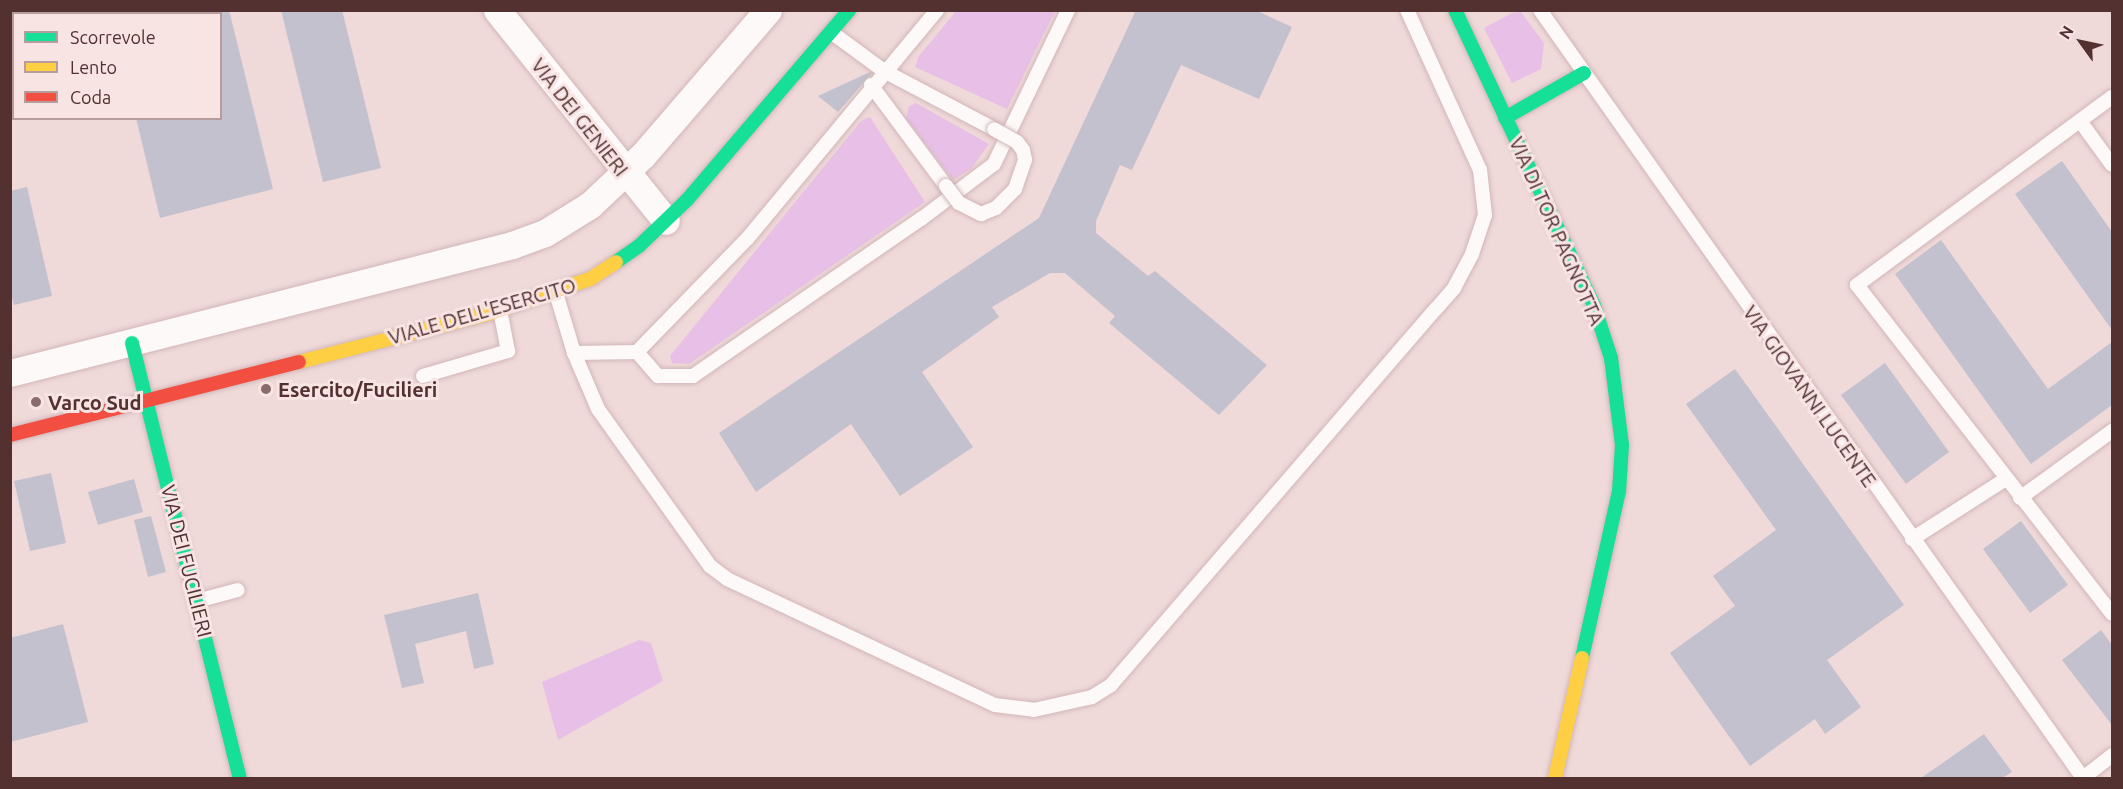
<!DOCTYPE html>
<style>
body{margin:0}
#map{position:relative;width:2123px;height:789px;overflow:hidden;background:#efd9d9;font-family:Ubuntu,sans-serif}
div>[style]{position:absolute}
.green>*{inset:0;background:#e8c0e7}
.building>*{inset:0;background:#c3c1cd}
.roads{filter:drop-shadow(0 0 2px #d2b6b7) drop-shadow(0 0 2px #d2b6b7)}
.lane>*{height:14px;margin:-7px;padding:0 7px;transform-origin:7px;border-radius:7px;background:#fdf9f9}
.street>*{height:27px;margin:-13.5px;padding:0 13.5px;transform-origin:13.5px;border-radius:13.5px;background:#fdf9f9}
.fast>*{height:14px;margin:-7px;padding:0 7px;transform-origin:7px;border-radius:7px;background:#16e098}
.slow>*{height:14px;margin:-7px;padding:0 7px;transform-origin:7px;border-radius:7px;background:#ffcf43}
.jam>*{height:14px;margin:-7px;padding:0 7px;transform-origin:7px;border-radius:7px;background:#f24e42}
.bridges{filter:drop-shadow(0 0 2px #d2b6b7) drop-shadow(0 0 2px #d2b6b7)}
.lane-bridge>*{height:14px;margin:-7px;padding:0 7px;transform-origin:7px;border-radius:7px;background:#fdf9f9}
.dots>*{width:16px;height:16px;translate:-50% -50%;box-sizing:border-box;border:3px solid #f7e4e3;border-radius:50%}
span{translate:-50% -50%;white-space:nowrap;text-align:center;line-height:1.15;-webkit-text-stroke:6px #f7e4e3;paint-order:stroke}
.street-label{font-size:20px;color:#543131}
.poi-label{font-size:20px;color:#543131;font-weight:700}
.left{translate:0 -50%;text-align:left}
.frame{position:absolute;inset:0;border:12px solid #543131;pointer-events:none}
.legend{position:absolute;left:12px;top:12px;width:210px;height:108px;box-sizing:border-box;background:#f7e4e3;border:2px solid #b69c9c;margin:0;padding:8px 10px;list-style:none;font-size:18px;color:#543131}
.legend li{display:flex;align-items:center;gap:12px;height:30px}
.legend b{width:30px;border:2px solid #b69c9c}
.north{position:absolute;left:2051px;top:12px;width:60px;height:60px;-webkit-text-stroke:4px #f7e4e3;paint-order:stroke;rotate:303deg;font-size:16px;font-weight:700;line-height:24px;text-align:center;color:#543131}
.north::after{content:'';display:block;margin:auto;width:21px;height:27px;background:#543131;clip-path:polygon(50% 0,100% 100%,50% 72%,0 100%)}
</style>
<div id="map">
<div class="green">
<i style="clip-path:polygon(957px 10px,1055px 11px,1007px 109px,915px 67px,919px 56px)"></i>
<i style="clip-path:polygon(1521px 12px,1544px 43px,1541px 69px,1512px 83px,1484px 28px,1512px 13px)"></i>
<i style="clip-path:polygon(916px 103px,989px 144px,971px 169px,953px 180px,906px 119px,909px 106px)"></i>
<i style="clip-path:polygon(870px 117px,925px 202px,689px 364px,672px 363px,670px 356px,861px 121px)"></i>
<i style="clip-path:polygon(639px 640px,651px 643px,663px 681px,558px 740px,542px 682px)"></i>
</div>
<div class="building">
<i style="clip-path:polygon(220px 10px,229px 10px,273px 189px,160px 218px,136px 118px,220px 118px)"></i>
<i style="clip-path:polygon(281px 10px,342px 10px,381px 168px,323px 182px)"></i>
<i style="clip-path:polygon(1136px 10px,1255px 10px,1292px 27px,1259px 99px,1181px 65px,1132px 170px,1120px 165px,1096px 221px,1096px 233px,1148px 276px,1155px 271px,1267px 365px,1219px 415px,1109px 323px,1115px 316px,1065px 273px,1050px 273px,992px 307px,999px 317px,922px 372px,973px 447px,900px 496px,851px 424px,756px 492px,719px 433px,1039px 218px)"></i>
<i style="clip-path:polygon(872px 73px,838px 112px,818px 96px,870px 72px)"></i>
<i style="clip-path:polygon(2062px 161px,2112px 232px,2112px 330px,2015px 194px)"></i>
<i style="clip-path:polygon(27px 187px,52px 296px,14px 305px,10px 289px,10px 191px)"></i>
<i style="clip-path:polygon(1941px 240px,2048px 389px,2112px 342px,2112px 405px,2031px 464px,1895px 274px)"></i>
<i style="clip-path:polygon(1885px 363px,1949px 452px,1906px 484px,1841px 395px)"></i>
<i style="clip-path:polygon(1735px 369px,1904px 605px,1827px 660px,1861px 707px,1825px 734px,1815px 719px,1750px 766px,1670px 653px,1735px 606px,1713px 576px,1776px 530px,1686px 404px)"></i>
<i style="clip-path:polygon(51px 473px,66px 543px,30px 551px,14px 481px)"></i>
<i style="clip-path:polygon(134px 479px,143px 512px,98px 525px,88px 492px)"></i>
<i style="clip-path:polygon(151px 516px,166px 572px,148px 577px,134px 520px)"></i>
<i style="clip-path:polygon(2021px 521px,2068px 585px,2030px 613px,1983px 549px)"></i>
<i style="clip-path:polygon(478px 593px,494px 664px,474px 669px,466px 631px,415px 644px,424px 683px,402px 688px,384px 615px)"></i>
<i style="clip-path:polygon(63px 624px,88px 722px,10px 742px,10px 638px)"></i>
<i style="clip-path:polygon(2101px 630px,2112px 645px,2112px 725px,2062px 660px)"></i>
<i style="clip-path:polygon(1984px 734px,2012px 772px,2002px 778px,1921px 778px)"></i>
</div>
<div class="roads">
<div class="lane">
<i style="left:1540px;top:10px;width:941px;rotate:54.74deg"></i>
<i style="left:831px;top:32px;width:66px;rotate:36.3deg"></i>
<i style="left:884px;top:71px;width:124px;rotate:27.8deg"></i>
<i style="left:871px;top:85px;width:126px;rotate:53.4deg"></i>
<i style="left:2112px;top:97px;width:317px;rotate:143.6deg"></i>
<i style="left:1857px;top:285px;width:416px;rotate:52.2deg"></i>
<i style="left:2080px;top:121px;width:54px;rotate:54deg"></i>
<i style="left:556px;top:293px;width:63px;rotate:73.3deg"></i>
<i style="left:574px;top:353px;width:61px;rotate:66.8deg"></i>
<i style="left:598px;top:409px;width:193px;rotate:54.5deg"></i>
<i style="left:710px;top:566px;width:21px;rotate:37deg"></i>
<i style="left:727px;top:579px;width:296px;rotate:25.2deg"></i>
<i style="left:995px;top:705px;width:39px;rotate:7deg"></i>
<i style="left:1034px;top:710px;width:59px;rotate:-12.6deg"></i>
<i style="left:1092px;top:697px;width:22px;rotate:-32deg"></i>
<i style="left:1111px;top:685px;width:497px;rotate:-49.2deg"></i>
<i style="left:1436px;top:309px;width:28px;rotate:-49deg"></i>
<i style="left:1454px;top:288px;width:38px;rotate:-62deg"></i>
<i style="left:1472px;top:254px;width:41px;rotate:-71.6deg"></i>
<i style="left:1485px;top:215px;width:45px;rotate:-96.3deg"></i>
<i style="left:1480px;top:170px;width:176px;rotate:-114.5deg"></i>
<i style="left:637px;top:352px;width:32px;rotate:49deg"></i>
<i style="left:658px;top:376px;width:35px"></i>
<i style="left:693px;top:376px;width:277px;rotate:-34.6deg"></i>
<i style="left:921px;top:219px;width:91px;rotate:-37deg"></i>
<i style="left:994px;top:164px;width:171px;rotate:-64.3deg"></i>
<i style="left:574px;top:353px;width:63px;rotate:-0.9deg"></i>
<i style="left:637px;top:352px;width:158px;rotate:-45.8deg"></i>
<i style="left:747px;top:239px;width:298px;rotate:-50.3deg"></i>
<i style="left:423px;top:376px;width:89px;rotate:-16.4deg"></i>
<i style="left:508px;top:351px;width:42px;rotate:-101deg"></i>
<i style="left:2020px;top:498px;width:114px;rotate:-36.1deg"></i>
<i style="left:1912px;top:539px;width:112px;rotate:-32.6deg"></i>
<i style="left:197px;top:601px;width:42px;rotate:-15deg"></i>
<i style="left:2083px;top:778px;width:37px;rotate:-38deg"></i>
</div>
<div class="street">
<i style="left:497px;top:10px;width:270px;rotate:51.3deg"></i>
<i style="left:10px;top:373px;width:518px;rotate:-14.3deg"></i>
<i style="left:512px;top:245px;width:35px;rotate:-20deg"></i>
<i style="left:545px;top:233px;width:53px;rotate:-31.9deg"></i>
<i style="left:590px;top:205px;width:73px;rotate:-43.3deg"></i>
<i style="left:643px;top:155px;width:191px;rotate:-49.2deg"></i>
</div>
<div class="fast">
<i style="left:1455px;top:10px;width:327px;rotate:64.8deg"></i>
<i style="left:1594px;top:306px;width:55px;rotate:71.9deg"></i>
<i style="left:1611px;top:358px;width:88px;rotate:82.8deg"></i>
<i style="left:1622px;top:445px;width:46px;rotate:93.7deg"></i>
<i style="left:1619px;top:491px;width:171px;rotate:102.5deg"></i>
<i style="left:1505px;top:118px;width:91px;rotate:-29.7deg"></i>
<i style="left:616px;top:262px;width:28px;rotate:-35deg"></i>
<i style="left:639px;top:246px;width:66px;rotate:-43.8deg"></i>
<i style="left:687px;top:200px;width:250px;rotate:-49.5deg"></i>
<i style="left:132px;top:343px;width:448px;rotate:76.1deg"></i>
</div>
<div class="slow">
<i style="left:299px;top:362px;width:194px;rotate:-14.3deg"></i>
<i style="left:487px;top:314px;width:109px;rotate:-18.8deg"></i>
<i style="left:590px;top:279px;width:31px;rotate:-33deg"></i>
<i style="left:1555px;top:778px;width:123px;rotate:-77.3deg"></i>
</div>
<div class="jam">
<i style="left:10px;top:435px;width:298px;rotate:-14.2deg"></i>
</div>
</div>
<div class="bridges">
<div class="lane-bridge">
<i style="left:946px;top:186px;width:21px;rotate:53deg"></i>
<i style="left:959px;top:203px;width:25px;rotate:27deg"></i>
<i style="left:981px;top:214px;width:16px;rotate:-22deg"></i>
<i style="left:996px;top:208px;width:27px;rotate:-45deg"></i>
<i style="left:1015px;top:189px;width:31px;rotate:-71deg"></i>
<i style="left:1025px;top:160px;width:10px;rotate:-101deg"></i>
<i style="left:1023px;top:150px;width:10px;rotate:-127deg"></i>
<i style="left:1017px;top:142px;width:26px;rotate:-151deg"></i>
</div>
</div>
<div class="dots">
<i style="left:266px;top:389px;background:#8a6c6c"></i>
<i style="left:36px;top:402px;background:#8a6c6c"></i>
</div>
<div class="street-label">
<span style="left:580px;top:117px;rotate:52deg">VIA DEI GENIERI</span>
<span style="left:1557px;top:231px;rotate:66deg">VIA DI TOR PAGNOTTA</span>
<span style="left:482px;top:311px;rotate:-16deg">VIALE DELL'ESERCITO</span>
<span style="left:1810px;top:396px;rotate:55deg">VIA GIOVANNI LUCENTE</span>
<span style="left:187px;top:561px;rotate:76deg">VIA DEI FUCILIERI</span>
</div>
<div class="poi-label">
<span class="left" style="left:278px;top:389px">Esercito/Fucilieri</span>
<span class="left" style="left:48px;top:402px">Varco Sud</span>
</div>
<div class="frame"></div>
<ul class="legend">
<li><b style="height:8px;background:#16e098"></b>Scorrevole</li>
<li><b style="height:8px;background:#ffcf43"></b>Lento</li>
<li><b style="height:8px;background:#f24e42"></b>Coda</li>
</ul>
<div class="north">N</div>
</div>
